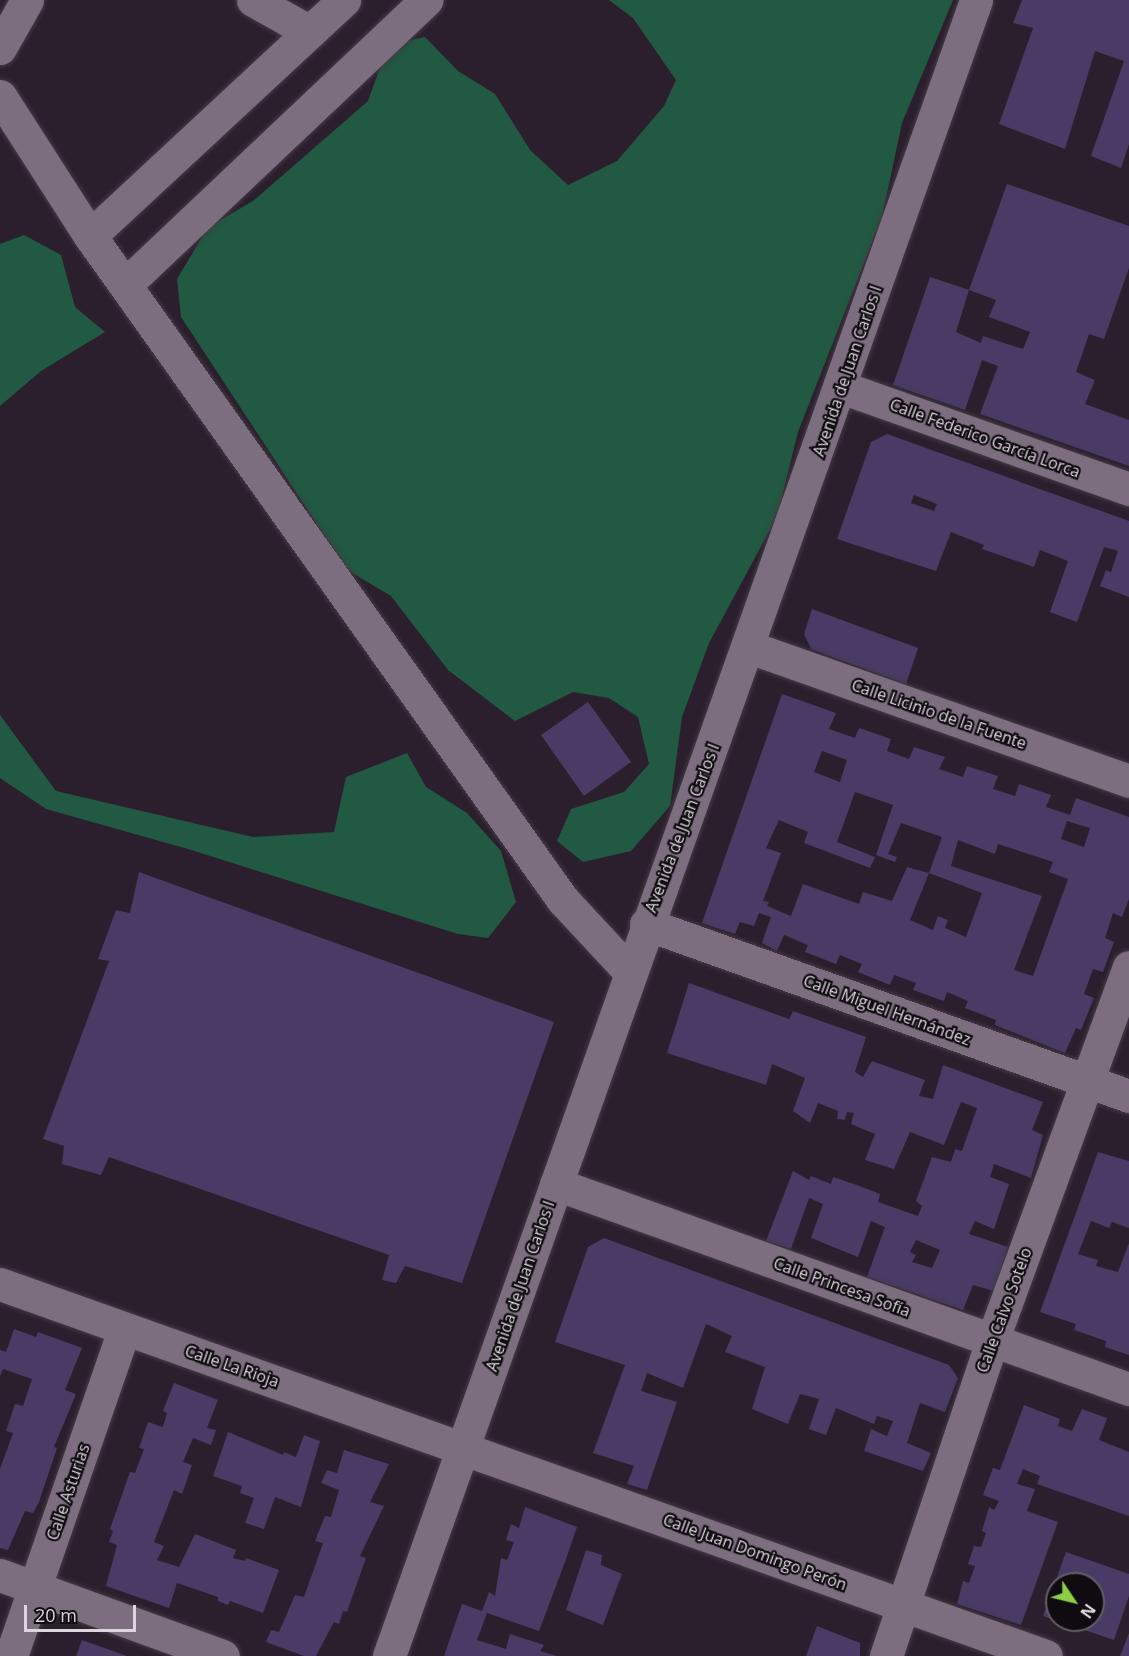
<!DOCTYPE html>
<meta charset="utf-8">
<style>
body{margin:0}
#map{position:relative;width:1129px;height:1656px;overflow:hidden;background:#2b1f2d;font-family:"Open Sans",sans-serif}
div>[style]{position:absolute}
.forest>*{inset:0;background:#225942}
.building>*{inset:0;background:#493b65}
.roads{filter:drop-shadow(0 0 2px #443a45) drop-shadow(0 0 2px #443a45)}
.minor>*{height:33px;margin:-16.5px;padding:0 16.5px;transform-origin:16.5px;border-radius:16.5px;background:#7c6e7f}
span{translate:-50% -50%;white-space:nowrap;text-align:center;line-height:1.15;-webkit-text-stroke:4.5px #100b11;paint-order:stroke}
.street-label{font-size:16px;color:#ded6df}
.north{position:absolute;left:1045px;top:1572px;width:60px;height:60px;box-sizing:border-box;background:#100b11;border:2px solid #625c63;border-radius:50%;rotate:125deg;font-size:16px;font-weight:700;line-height:24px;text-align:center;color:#ded6df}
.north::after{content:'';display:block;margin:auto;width:21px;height:27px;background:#8cce45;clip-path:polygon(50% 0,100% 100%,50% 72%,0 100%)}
.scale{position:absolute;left:24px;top:1605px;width:112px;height:27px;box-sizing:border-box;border:3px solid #ded6df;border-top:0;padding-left:8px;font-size:18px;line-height:21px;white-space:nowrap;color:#ded6df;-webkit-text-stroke:4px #100b11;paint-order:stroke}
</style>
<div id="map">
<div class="forest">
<i style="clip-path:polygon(609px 0,953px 0,902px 123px,882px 217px,798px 432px,777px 517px,709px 643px,682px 717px,670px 806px,631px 851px,583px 862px,557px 841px,571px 809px,624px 792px,649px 764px,638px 717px,609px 698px,573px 692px,515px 721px,448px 670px,391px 596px,347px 570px,181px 317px,177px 279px,208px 227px,253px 201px,368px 101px,388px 45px,425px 37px,458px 71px,495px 94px,530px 150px,568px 185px,617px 161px,664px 106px,676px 80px,633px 18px)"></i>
<i style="clip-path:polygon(24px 235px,61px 255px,75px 307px,105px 332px,41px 371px,0 406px,0 244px)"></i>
<i style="clip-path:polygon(0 715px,56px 791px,253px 837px,334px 832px,346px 777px,407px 753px,426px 787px,467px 813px,501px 851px,516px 902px,488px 938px,458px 934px,188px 849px,46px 809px,0 778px)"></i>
</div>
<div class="building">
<i style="clip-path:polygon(1022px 0,1129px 0,1129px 144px,1121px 168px,1091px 156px,1124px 61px,1095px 51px,1065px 149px,999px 124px,1033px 28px,1013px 23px)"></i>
<i style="clip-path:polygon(1007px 184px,1129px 226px,1129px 268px,1104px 339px,1089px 334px,1076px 372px,1095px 380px,1085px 404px,1129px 420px,1129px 466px,980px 414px,998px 366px,982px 360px,965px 410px,893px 385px,930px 277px,969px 290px,956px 332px,981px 343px,983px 336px,1023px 349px,1030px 332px,989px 317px,996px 300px,969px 290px)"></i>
<i style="clip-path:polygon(evenodd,887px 434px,1129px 521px,1129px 597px,1100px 586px,1106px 570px,1111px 572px,1118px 551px,1104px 547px,1077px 622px,1050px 612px,1068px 561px,1040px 550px,1034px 567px,982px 549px,984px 545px,951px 532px,936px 571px,837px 539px,871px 442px,887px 434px,914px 495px,937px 504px,934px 511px,911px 503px,914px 495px)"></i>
<i style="clip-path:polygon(812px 609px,918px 648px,906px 684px,811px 649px,804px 634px)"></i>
<i style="clip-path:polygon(evenodd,782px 694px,836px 713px,829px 729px,855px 738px,859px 728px,891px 739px,887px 751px,909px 759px,914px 747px,945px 757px,939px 769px,963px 777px,967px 766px,998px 776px,993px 789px,1015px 796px,1019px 784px,1051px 795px,1046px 807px,1070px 815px,1076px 798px,1129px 817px,1129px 899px,1122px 917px,1113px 913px,1105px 938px,1114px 942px,1103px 972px,1093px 969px,1084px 994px,1094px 998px,1081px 1030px,1076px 1028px,1065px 1053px,995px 1025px,996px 1020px,965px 1008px,968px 1001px,947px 992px,944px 1001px,913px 990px,916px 983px,894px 975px,890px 985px,858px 972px,862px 964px,840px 955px,836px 964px,805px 952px,808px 945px,784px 935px,777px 951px,762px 943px,771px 917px,759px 913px,754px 926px,740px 922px,735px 934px,702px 923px,782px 694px,822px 751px,847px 760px,840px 782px,814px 772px,822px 751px,782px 694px,855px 792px,893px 805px,876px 855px,895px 862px,897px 857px,888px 854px,901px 823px,942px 837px,929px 873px,907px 867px,892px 901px,863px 892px,859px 904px,803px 884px,791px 916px,767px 906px,769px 902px,763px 901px,781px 853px,766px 848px,779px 820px,808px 832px,804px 843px,870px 868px,875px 857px,837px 842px,855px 792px,782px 694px,1067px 821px,1090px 828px,1084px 847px,1061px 839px,1067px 821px,782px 694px,958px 840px,995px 854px,998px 844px,1053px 862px,1049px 872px,1068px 879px,1033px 976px,1014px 970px,1042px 896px,951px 866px,958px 840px,782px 694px,929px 873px,982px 893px,966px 937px,945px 928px,948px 920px,938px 916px,933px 930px,910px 920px,929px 873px)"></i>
<i style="clip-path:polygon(588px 702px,631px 762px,584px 796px,541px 735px)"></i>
<i style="clip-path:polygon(139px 872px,554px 1022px,462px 1283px,405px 1266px,396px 1283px,382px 1280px,389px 1255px,109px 1157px,101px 1175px,62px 1164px,64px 1146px,43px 1139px,109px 961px,98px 959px,116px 910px,130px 913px)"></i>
<i style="clip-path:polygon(evenodd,689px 983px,789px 1019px,793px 1011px,866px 1037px,855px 1072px,863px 1077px,872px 1061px,925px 1080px,919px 1096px,933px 1099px,943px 1065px,1043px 1102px,1032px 1130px,1043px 1135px,1031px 1178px,994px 1164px,990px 1177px,1009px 1184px,994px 1229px,975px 1221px,969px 1234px,1008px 1247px,994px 1291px,973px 1285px,963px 1310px,867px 1277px,885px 1227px,871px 1221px,858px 1257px,811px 1238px,823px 1204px,809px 1198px,791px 1249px,766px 1241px,793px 1171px,809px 1180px,811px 1176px,831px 1184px,833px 1177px,857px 1185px,880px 1194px,878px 1202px,918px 1216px,922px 1206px,916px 1201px,932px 1157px,951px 1162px,955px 1149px,962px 1151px,977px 1108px,961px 1102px,944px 1145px,910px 1132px,894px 1169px,865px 1160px,875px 1134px,851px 1124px,854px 1113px,847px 1112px,845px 1120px,837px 1119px,838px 1111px,818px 1103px,810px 1123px,793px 1111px,805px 1078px,772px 1064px,766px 1085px,667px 1053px,689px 983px,916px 1240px,940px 1250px,932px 1268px,912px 1262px,916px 1255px,910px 1252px,916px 1240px)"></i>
<i style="clip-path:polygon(1098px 1152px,1129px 1161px,1129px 1228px,1112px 1222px,1109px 1228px,1091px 1221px,1078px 1254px,1098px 1260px,1096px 1266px,1118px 1272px,1129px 1243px,1129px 1355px,1105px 1347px,1106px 1341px,1074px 1330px,1076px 1324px,1040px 1312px)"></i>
<i style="clip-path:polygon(604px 1238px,949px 1365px,958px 1378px,945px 1412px,920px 1403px,907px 1443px,931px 1453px,923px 1471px,864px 1451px,871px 1429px,887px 1436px,893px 1421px,877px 1416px,874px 1424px,836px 1408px,826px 1435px,809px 1429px,819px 1399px,800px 1394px,788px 1424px,752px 1409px,765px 1367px,725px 1352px,732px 1336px,706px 1324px,683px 1388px,647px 1373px,641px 1391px,677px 1402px,647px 1490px,627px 1484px,634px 1466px,593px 1453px,625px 1365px,555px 1342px,588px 1247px)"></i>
<i style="clip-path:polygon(14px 1329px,36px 1337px,38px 1332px,82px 1348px,65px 1390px,76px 1394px,54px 1447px,57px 1448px,39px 1502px,33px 1513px,25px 1511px,8px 1550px,0 1548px,0 1469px,13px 1433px,6px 1431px,15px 1404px,23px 1406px,32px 1379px,3px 1369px,0 1376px,0 1350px,6px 1352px)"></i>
<i style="clip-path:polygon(174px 1383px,218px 1400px,207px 1428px,216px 1430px,211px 1445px,193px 1438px,183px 1462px,192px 1465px,182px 1494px,174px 1490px,154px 1542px,164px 1546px,157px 1560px,179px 1567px,195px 1534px,236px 1550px,233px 1558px,245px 1561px,246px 1558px,279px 1570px,263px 1613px,230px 1601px,228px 1605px,218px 1601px,218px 1597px,177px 1583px,169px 1608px,106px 1586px,117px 1545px,109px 1542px,113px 1531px,110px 1529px,130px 1472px,135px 1473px,144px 1449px,139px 1448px,148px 1422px,163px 1427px,167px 1413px,163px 1411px)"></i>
<i style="clip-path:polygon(1024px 1405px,1060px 1419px,1058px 1426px,1072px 1431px,1082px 1409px,1107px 1418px,1099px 1440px,1129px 1452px,1129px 1516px,1037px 1484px,1040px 1476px,1023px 1469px,1017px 1484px,1035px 1489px,1027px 1511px,1058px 1522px,1021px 1625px,957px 1604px,963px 1581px,969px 1583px,975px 1566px,968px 1564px,974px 1546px,981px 1547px,986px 1533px,982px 1531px,989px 1507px,994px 1510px,999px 1501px,983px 1495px,993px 1468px,1000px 1470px)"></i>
<i style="clip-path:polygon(228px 1432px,283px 1455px,284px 1452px,296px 1457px,304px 1435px,320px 1441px,301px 1507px,275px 1497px,264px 1529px,245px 1523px,254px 1498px,240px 1493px,242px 1486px,213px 1476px)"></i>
<i style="clip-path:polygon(344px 1450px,389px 1464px,370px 1502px,384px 1506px,360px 1556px,366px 1558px,347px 1612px,343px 1611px,339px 1624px,334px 1622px,316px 1656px,304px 1656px,266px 1642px,271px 1630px,279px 1632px,295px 1595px,304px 1597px,323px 1543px,315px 1541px,325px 1516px,331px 1517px,339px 1490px,321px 1483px,327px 1470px,337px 1473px)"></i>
<i style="clip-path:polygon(525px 1507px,577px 1527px,565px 1562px,539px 1631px,487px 1613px,477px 1640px,506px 1649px,510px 1634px,544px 1645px,540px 1651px,557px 1656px,444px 1656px,462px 1604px,482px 1611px,489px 1592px,495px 1596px,501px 1558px,507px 1560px,514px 1542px,506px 1540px,511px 1524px,519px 1528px)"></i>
<i style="clip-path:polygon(586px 1550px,602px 1555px,601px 1565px,622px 1574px,603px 1625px,566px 1610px)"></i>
<i style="clip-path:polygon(evenodd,1066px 1552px,1129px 1574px,1129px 1596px,1114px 1640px,1043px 1616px,1066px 1552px,1057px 1584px,1093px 1584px,1093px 1620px,1057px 1620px,1057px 1584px)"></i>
<i style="clip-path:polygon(817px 1626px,860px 1643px,860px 1656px,806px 1656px)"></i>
<i style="clip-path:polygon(1129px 1633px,1129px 1656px,1120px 1656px)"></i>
<i style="clip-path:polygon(82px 1640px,127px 1656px,76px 1656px)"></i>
</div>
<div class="roads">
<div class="minor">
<i style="left:253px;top:0;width:65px;rotate:29.3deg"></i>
<i style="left:0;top:48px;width:55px;rotate:-60.6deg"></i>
<i style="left:0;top:96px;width:166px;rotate:57.3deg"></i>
<i style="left:90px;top:236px;width:815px;rotate:54.54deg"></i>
<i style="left:563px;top:900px;width:98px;rotate:47.1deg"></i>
<i style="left:90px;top:236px;width:347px;rotate:-42.9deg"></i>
<i style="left:125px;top:285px;width:415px;rotate:-43.4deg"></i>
<i style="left:841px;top:387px;width:306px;rotate:19.5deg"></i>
<i style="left:749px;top:647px;width:403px;rotate:19.4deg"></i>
<i style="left:646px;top:924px;width:513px;rotate:19.6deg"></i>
<i style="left:556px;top:1184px;width:609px;rotate:19.69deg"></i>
<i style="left:0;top:1284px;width:1110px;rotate:19.58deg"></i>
<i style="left:0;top:1575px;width:237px;rotate:20deg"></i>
<i style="left:11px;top:1656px;width:346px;rotate:-70.9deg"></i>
<i style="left:389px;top:1656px;width:1757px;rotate:-70.48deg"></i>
<i style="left:886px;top:1656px;width:332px;rotate:-71.4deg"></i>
<i style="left:992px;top:1341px;width:398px;rotate:-69.9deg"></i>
</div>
</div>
<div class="street-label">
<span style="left:847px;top:371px;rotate:-71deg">Avenida de Juan Carlos I</span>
<span style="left:985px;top:438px;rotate:20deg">Calle Federico García Lorca</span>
<span style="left:939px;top:714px;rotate:19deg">Calle Licinio de la Fuente</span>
<span style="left:682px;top:828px;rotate:-69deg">Avenida de Juan Carlos I</span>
<span style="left:887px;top:1010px;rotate:20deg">Calle Miguel Hernández</span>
<span style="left:520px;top:1286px;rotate:-71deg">Avenida de Juan Carlos I</span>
<span style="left:842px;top:1287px;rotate:20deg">Calle Princesa Sofía</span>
<span style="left:1004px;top:1310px;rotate:-70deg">Calle Calvo Sotelo</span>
<span style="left:232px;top:1366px;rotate:19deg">Calle La Rioja</span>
<span style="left:68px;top:1492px;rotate:-71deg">Calle Asturias</span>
<span style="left:755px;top:1552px;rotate:20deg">Calle Juan Domingo Perón</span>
</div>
<div class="north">N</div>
<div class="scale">20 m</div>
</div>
